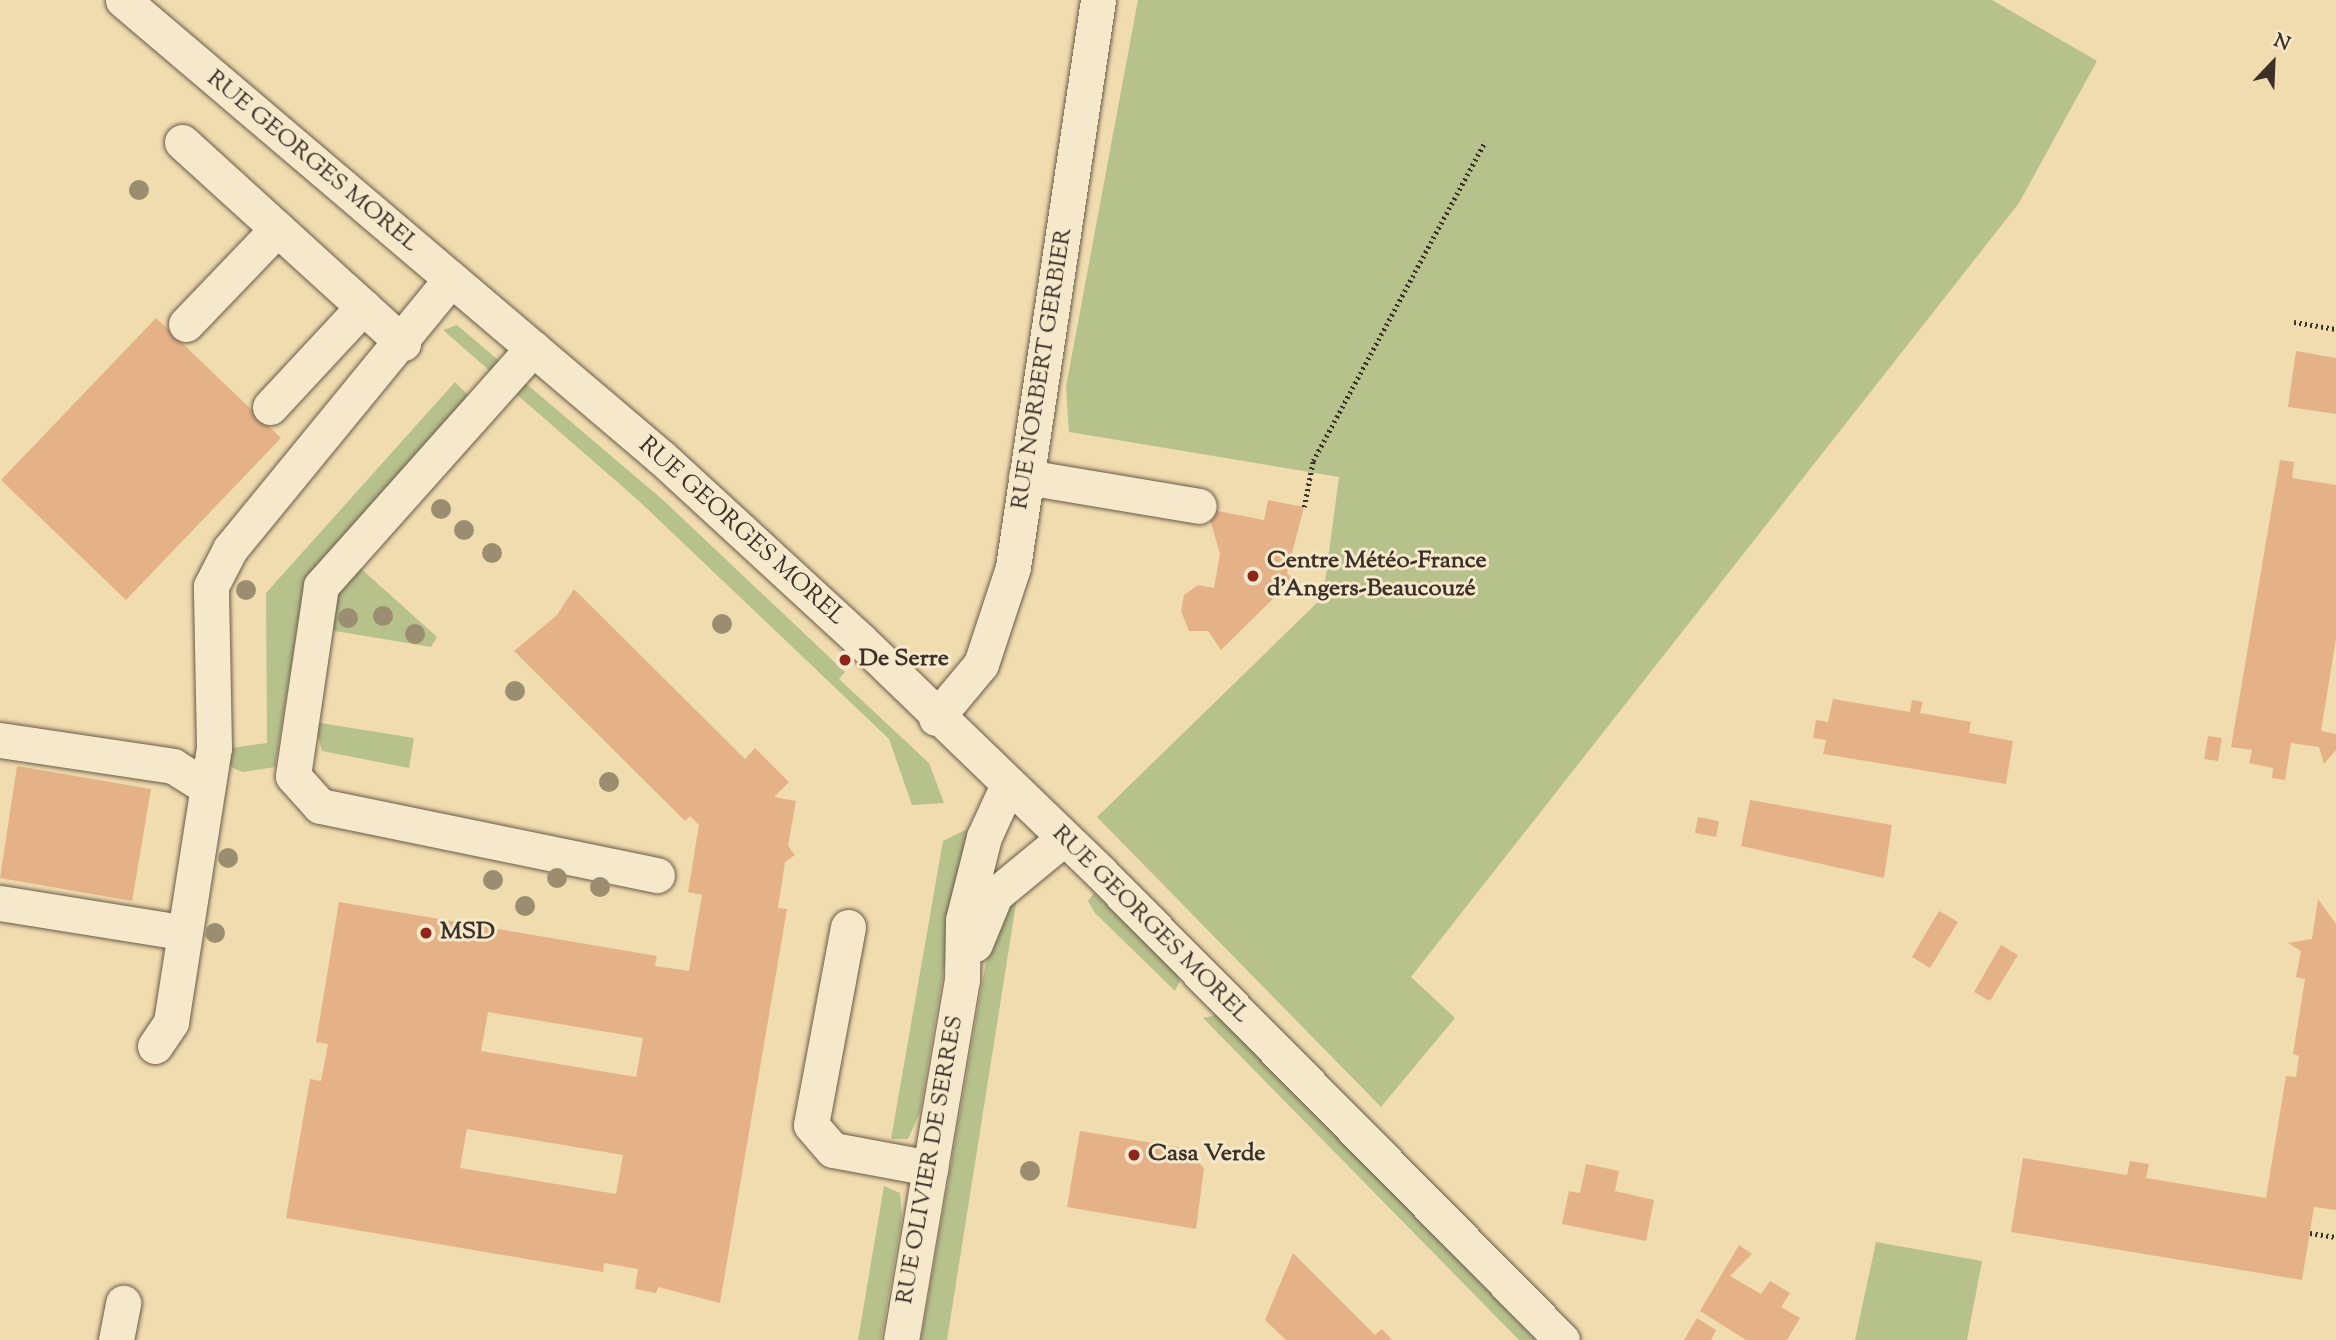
<!DOCTYPE html>
<meta charset="utf-8">
<style>
body{margin:0}
#map{position:relative;width:2336px;height:1340px;overflow:hidden;background:#f0dcaf;font-family:"Sorts Mill Goudy",serif}
div>[style]{position:absolute}
.green>*{inset:0;background:#b7c18c}
.building>*{inset:0;background:#e5b288}
.path>*{height:4.5px;margin-top:-2.25px;transform-origin:0;background:repeating-linear-gradient(90deg,#3c3027 0 2px,transparent 0 5.5px)}
.roads{filter:drop-shadow(0 0 2px #695b49) drop-shadow(0 0 2px #695b49)}
.minor>*{height:35px;margin:-17.5px;padding:0 17.5px;transform-origin:17.5px;border-radius:17.5px;background:#f5e8cb}
.trees>*{width:20px;height:20px;margin:-10px;border-radius:50%;background:#9b8d6f}
.dots>*{width:19px;height:19px;translate:-50% -50%;box-sizing:border-box;border:4px solid #f5e8cb;border-radius:50%}
span{translate:-50% -50%;white-space:nowrap;text-align:center;line-height:1.15;-webkit-text-stroke:6px #f5e8cb;paint-order:stroke}
.street-label{font-size:24px;color:#3c3027}
.poi-label{font-size:24px;color:#3c3027;font-weight:700}
.left{translate:0 -50%;text-align:left}
.north{position:absolute;left:2238px;top:28px;width:70px;height:70px;-webkit-text-stroke:5px #f5e8cb;paint-order:stroke;rotate:23deg;font-size:19px;font-weight:700;line-height:28px;text-align:center;color:#3c3027}
.north::after{content:'';display:block;margin:auto;width:24px;height:32px;background:#3c3027;clip-path:polygon(50% 0,100% 100%,50% 72%,0 100%)}
</style>
<div id="map">
<div class="green">
<i style="clip-path:polygon(1138px 0,1992px 0,2097px 61px,2019px 203px,1411px 977px,1455px 1018px,1381px 1107px,1097px 817px,1323px 597px,1339px 477px,1069px 432px,1066px 387px)"></i>
<i style="clip-path:polygon(457px 325px,663px 500px,845px 672px,839px 679px,929px 763px,944px 803px,912px 805px,889px 739px,639px 501px,443px 330px)"></i>
<i style="clip-path:polygon(455px 382px,469px 396px,305px 579px,275px 767px,242px 772px,225px 764px,231px 748px,267px 743px,266px 593px)"></i>
<i style="clip-path:polygon(358px 566px,437px 637px,431px 647px,329px 630px,335px 592px)"></i>
<i style="clip-path:polygon(314px 722px,414px 738px,409px 768px,322px 751px)"></i>
<i style="clip-path:polygon(967px 829px,920px 1112px,908px 1139px,891px 1139px,943px 841px)"></i>
<i style="clip-path:polygon(1019px 885px,947px 1340px,921px 1340px,993px 920px)"></i>
<i style="clip-path:polygon(1094px 893px,1175px 973px,1180px 981px,1175px 991px,1095px 913px,1088px 901px)"></i>
<i style="clip-path:polygon(1216px 1015px,1309px 1106px,1535px 1340px,1519px 1340px,1203px 1018px)"></i>
<i style="clip-path:polygon(884px 1186px,900px 1193px,902px 1217px,881px 1340px,858px 1340px)"></i>
<i style="clip-path:polygon(1876px 1242px,1982px 1261px,1967px 1340px,1855px 1340px)"></i>
</div>
<div class="building">
<i style="clip-path:polygon(156px 318px,281px 438px,126px 600px,1px 480px)"></i>
<i style="clip-path:polygon(2296px 351px,2336px 358px,2336px 414px,2288px 407px)"></i>
<i style="clip-path:polygon(2280px 460px,2294px 462px,2292px 478px,2336px 485px,2336px 639px,2321px 731px,2336px 734px,2336px 750px,2324px 764px,2319px 747px,2291px 743px,2285px 780px,2272px 778px,2273px 768px,2249px 763px,2252px 750px,2231px 747px)"></i>
<i style="clip-path:polygon(1268px 500px,1304px 507px,1287px 573px,1293px 579px,1221px 650px,1208px 631px,1189px 631px,1181px 611px,1184px 595px,1198px 585px,1214px 588px,1220px 554px,1207px 509px,1264px 520px)"></i>
<i style="clip-path:polygon(evenodd,574px 589px,745px 759px,755px 748px,789px 782px,774px 797px,796px 801px,788px 846px,795px 855px,785px 862px,778px 908px,787px 909px,720px 1303px,658px 1287px,656px 1293px,635px 1289px,638px 1269px,604px 1263px,603px 1272px,286px 1218px,310px 1079px,321px 1081px,328px 1044px,316px 1042px,339px 902px,657px 956px,655px 966px,689px 971px,702px 895px,688px 892px,699px 825px,690px 816px,685px 821px,514px 651px,557px 615px,574px 589px,488px 1012px,643px 1038px,636px 1077px,481px 1051px,488px 1012px,574px 589px,467px 1129px,623px 1155px,616px 1194px,460px 1168px,467px 1129px)"></i>
<i style="clip-path:polygon(1833px 699px,1910px 712px,1912px 700px,1923px 702px,1920px 713px,1971px 722px,1969px 733px,2013px 741px,2006px 784px,1823px 754px,1826px 740px,1813px 738px,1816px 720px,1828px 722px)"></i>
<i style="clip-path:polygon(2208px 736px,2222px 738px,2218px 761px,2204px 759px)"></i>
<i style="clip-path:polygon(17px 766px,151px 789px,132px 901px,0 878px)"></i>
<i style="clip-path:polygon(1750px 800px,1892px 825px,1884px 878px,1741px 846px)"></i>
<i style="clip-path:polygon(1698px 817px,1719px 821px,1716px 837px,1695px 833px)"></i>
<i style="clip-path:polygon(2318px 899px,2336px 924px,2336px 1210px,2314px 1207px,2302px 1280px,2011px 1232px,2023px 1158px,2127px 1175px,2130px 1161px,2149px 1164px,2146px 1178px,2266px 1198px,2286px 1076px,2296px 1077px,2299px 1056px,2293px 1054px,2305px 979px,2296px 977px,2301px 951px,2288px 943px,2312px 939px)"></i>
<i style="clip-path:polygon(1939px 911px,1958px 922px,1930px 968px,1912px 957px)"></i>
<i style="clip-path:polygon(2001px 945px,2018px 955px,1990px 1001px,1974px 992px)"></i>
<i style="clip-path:polygon(1080px 1131px,1184px 1148px,1204px 1168px,1196px 1229px,1067px 1207px)"></i>
<i style="clip-path:polygon(1586px 1164px,1619px 1171px,1615px 1191px,1654px 1200px,1646px 1241px,1562px 1224px,1569px 1191px,1580px 1193px)"></i>
<i style="clip-path:polygon(1739px 1245px,1752px 1254px,1730px 1276px,1761px 1294px,1770px 1281px,1790px 1293px,1781px 1307px,1800px 1318px,1787px 1340px,1746px 1340px,1700px 1311px)"></i>
<i style="clip-path:polygon(1293px 1253px,1375px 1335px,1382px 1329px,1392px 1340px,1286px 1340px,1265px 1320px)"></i>
<i style="clip-path:polygon(1697px 1318px,1716px 1330px,1711px 1340px,1684px 1340px)"></i>
</div>
<div class="path">
<i style="left:2294px;top:322px;width:43px;rotate:9.5deg"></i>
<i style="left:1304px;top:507px;width:47px;rotate:-78.9deg"></i>
<i style="left:1313px;top:461px;width:363px;rotate:-61.7deg"></i>
<i style="left:2310px;top:1233px;width:26px;rotate:9deg"></i>
</div>
<div class="roads">
<div class="minor">
<i style="left:123px;top:0;width:707px;rotate:40.36deg"></i>
<i style="left:662px;top:458px;width:268px;rotate:42.6deg"></i>
<i style="left:859px;top:639px;width:337px;rotate:44deg"></i>
<i style="left:1101px;top:873px;width:656px;rotate:45.37deg"></i>
<i style="left:182px;top:142px;width:299px;rotate:42.3deg"></i>
<i style="left:186px;top:324px;width:132px;rotate:-46.2deg"></i>
<i style="left:533px;top:348px;width:319px;rotate:131.7deg"></i>
<i style="left:321px;top:586px;width:192px;rotate:98.4deg"></i>
<i style="left:293px;top:776px;width:40px;rotate:48deg"></i>
<i style="left:320px;top:806px;width:344px;rotate:11.6deg"></i>
<i style="left:270px;top:407px;width:137px;rotate:-47.1deg"></i>
<i style="left:1026px;top:477px;width:175px;rotate:9.5deg"></i>
<i style="left:936px;top:718px;width:70px;rotate:-50.2deg"></i>
<i style="left:981px;top:664px;width:102px;rotate:-71.7deg"></i>
<i style="left:1013px;top:567px;width:573px;rotate:-81.47deg"></i>
<i style="left:0;top:740px;width:175px;rotate:8.5deg"></i>
<i style="left:173px;top:766px;width:39px;rotate:32deg"></i>
<i style="left:0;top:903px;width:183px;rotate:9.1deg"></i>
<i style="left:848px;top:927px;width:201px;rotate:100.6deg"></i>
<i style="left:811px;top:1125px;width:33px;rotate:49deg"></i>
<i style="left:833px;top:1150px;width:99px;rotate:10.5deg"></i>
<i style="left:975px;top:944px;width:53px;rotate:-67.8deg"></i>
<i style="left:995px;top:895px;width:88px;rotate:-39.5deg"></i>
<i style="left:155px;top:1046px;width:29px;rotate:-56deg"></i>
<i style="left:171px;top:1022px;width:277px;rotate:-81.1deg"></i>
<i style="left:214px;top:748px;width:162px;rotate:-91.1deg"></i>
<i style="left:211px;top:586px;width:42px;rotate:-62.8deg"></i>
<i style="left:230px;top:549px;width:349px;rotate:-50.7deg"></i>
<i style="left:116px;top:1340px;width:38px;rotate:-79deg"></i>
<i style="left:901px;top:1340px;width:365px;rotate:-80.4deg"></i>
<i style="left:962px;top:980px;width:60px;rotate:-89deg"></i>
<i style="left:963px;top:920px;width:86px;rotate:-75.8deg"></i>
<i style="left:984px;top:837px;width:55px;rotate:-65.3deg"></i>
</div>
</div>
<div class="trees">
<i style="left:139px;top:190px"></i>
<i style="left:441px;top:509px"></i>
<i style="left:464px;top:530px"></i>
<i style="left:492px;top:553px"></i>
<i style="left:246px;top:590px"></i>
<i style="left:383px;top:616px"></i>
<i style="left:348px;top:618px"></i>
<i style="left:722px;top:624px"></i>
<i style="left:415px;top:634px"></i>
<i style="left:515px;top:691px"></i>
<i style="left:609px;top:782px"></i>
<i style="left:228px;top:858px"></i>
<i style="left:557px;top:878px"></i>
<i style="left:493px;top:880px"></i>
<i style="left:600px;top:887px"></i>
<i style="left:525px;top:906px"></i>
<i style="left:215px;top:933px"></i>
<i style="left:1030px;top:1171px"></i>
</div>
<div class="dots">
<i style="left:1253px;top:576px;background:#8f2418"></i>
<i style="left:845px;top:660px;background:#8f2418"></i>
<i style="left:426px;top:933px;background:#8f2418"></i>
<i style="left:1134px;top:1155px;background:#8f2418"></i>
</div>
<div class="street-label">
<span style="left:312px;top:162px;rotate:40deg">RUE GEORGES MOREL</span>
<span style="left:1043px;top:369px;rotate:-81deg">RUE NORBERT GERBIER</span>
<span style="left:741px;top:532px;rotate:42deg">RUE GEORGES MOREL</span>
<span style="left:1150px;top:925px;rotate:45deg">RUE GEORGES MOREL</span>
<span style="left:931px;top:1160px;rotate:-80deg">RUE OLIVIER DE SERRES</span>
</div>
<div class="poi-label">
<span class="left" style="left:1267px;top:576px">Centre Météo-France<br>d'Angers-Beaucouzé</span>
<span class="left" style="left:859px;top:660px">De Serre</span>
<span class="left" style="left:440px;top:933px">MSD</span>
<span class="left" style="left:1148px;top:1155px">Casa Verde</span>
</div>
<div class="north">N</div>
</div>
